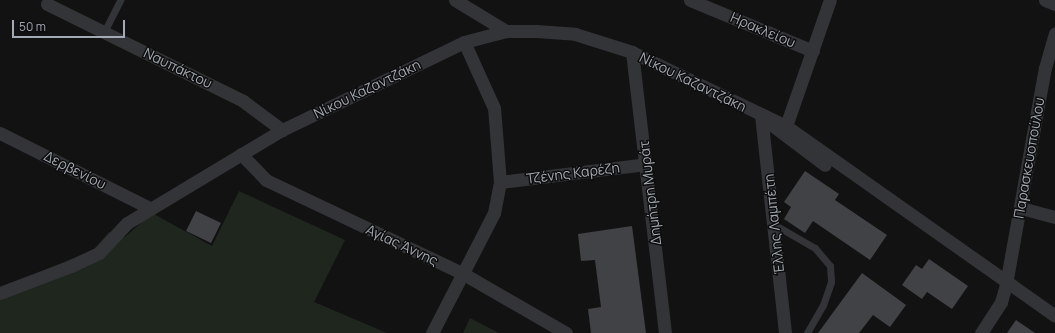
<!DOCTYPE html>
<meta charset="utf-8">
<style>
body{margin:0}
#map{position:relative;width:1055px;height:333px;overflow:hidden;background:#121213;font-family:Manrope,sans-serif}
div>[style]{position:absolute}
.green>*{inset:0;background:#1e261e}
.building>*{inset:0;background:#414246}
.service>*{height:7px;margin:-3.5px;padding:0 3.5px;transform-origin:3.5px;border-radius:3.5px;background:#333438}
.minor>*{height:13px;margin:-6.5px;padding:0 6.5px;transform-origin:6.5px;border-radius:6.5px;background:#333438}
span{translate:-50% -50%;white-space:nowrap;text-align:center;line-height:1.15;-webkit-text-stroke:3px #0d0d0e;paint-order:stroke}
.street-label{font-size:14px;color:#a4aab3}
.scale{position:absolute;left:12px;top:20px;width:113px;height:18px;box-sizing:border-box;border:2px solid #a4aab3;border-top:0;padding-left:5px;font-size:12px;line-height:14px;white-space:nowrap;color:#a4aab3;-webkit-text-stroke:3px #0d0d0e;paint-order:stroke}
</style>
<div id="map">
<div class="green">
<i style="clip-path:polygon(239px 191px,345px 240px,314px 302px,387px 333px,0 333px,0 289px,4px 287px,93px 250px,109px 232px,125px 237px,152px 213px,212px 246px)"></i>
<i style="clip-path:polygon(470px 318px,499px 333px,463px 333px)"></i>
</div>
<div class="building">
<i style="clip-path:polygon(805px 171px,839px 194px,835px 200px,887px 235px,870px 260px,813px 221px,805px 233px,784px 219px,791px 207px,784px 202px)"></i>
<i style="clip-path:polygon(196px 211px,221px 223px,211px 243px,186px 231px)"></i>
<i style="clip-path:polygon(632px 226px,646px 333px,591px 333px,588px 309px,601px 307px,595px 260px,581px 261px,578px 234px)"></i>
<i style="clip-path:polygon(929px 259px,968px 286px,952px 309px,927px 292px,922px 299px,902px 285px,916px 265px,922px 269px)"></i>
<i style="clip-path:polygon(862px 273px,906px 305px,890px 327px,873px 315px,859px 333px,818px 333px)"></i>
<i style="clip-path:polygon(1016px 320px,1035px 333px,1007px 333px)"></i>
</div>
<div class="service">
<i style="left:104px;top:32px;width:36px;rotate:-63deg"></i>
<i style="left:775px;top:225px;width:46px;rotate:29.9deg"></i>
<i style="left:815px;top:248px;width:23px;rotate:50deg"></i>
<i style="left:830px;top:266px;width:16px;rotate:86deg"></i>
<i style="left:831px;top:282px;width:24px;rotate:109deg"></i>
<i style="left:823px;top:305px;width:32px;rotate:120deg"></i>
</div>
<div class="minor">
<i style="left:455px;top:0;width:60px;rotate:31.3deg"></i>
<i style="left:690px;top:0;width:133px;rotate:22.5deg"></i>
<i style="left:1045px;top:0;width:11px;rotate:22deg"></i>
<i style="left:47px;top:4px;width:219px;rotate:26.3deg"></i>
<i style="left:243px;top:101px;width:49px;rotate:36.6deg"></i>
<i style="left:632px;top:52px;width:283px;rotate:83.3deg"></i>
<i style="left:761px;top:115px;width:219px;rotate:83.7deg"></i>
<i style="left:768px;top:122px;width:71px;rotate:37deg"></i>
<i style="left:786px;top:126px;width:133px;rotate:-70.8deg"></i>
<i style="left:0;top:133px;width:168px;rotate:26.6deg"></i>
<i style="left:241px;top:154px;width:36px;rotate:46deg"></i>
<i style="left:266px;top:180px;width:217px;rotate:25.4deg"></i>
<i style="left:462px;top:273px;width:120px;rotate:30deg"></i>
<i style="left:500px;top:182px;width:147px;rotate:-7deg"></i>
<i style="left:1021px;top:208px;width:35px;rotate:15deg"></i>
<i style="left:0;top:293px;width:76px;rotate:-20.8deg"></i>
<i style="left:71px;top:266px;width:31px;rotate:-25deg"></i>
<i style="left:99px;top:253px;width:41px;rotate:-47deg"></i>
<i style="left:127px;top:223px;width:181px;rotate:-31deg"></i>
<i style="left:282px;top:130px;width:202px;rotate:-25.8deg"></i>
<i style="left:464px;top:42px;width:43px;rotate:-14.7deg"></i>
<i style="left:506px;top:31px;width:30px"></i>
<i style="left:536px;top:31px;width:39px;rotate:4deg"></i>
<i style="left:575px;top:34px;width:60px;rotate:17.5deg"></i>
<i style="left:632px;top:52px;width:171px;rotate:25.7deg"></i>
<i style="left:786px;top:126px;width:329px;rotate:35.2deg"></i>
<i style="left:432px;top:333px;width:135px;rotate:-62.7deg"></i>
<i style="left:494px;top:213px;width:32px;rotate:-79deg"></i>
<i style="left:500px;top:182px;width:74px;rotate:-94.6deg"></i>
<i style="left:494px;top:108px;width:72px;rotate:-114.4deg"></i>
<i style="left:981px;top:333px;width:37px;rotate:-57deg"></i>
<i style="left:1001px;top:302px;width:19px;rotate:-74deg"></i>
<i style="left:1006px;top:284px;width:219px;rotate:-79.8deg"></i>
<i style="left:1045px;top:68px;width:36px;rotate:-74deg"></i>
</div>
<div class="street-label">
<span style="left:763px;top:30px;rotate:23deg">Ηρακλείου</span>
<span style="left:178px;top:68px;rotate:26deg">Ναυπάκτου</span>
<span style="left:693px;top:82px;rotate:26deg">Νίκου Καζαντζάκη</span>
<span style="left:367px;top:89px;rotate:-26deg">Νίκου Καζαντζάκη</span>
<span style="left:1029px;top:158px;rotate:-80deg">Παρασκευοπούλου</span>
<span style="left:75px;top:170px;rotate:27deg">Δερβενίου</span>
<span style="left:573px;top:173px;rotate:-7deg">Τζένης Καρέζη</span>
<span style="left:650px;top:193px;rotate:-97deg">Δημήτρη Μυράτ</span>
<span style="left:774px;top:224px;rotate:-96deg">Έλλης Λαμπέτη</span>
<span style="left:402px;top:245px;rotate:25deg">Αγίας Άννης</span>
</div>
<div class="scale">50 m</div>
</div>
